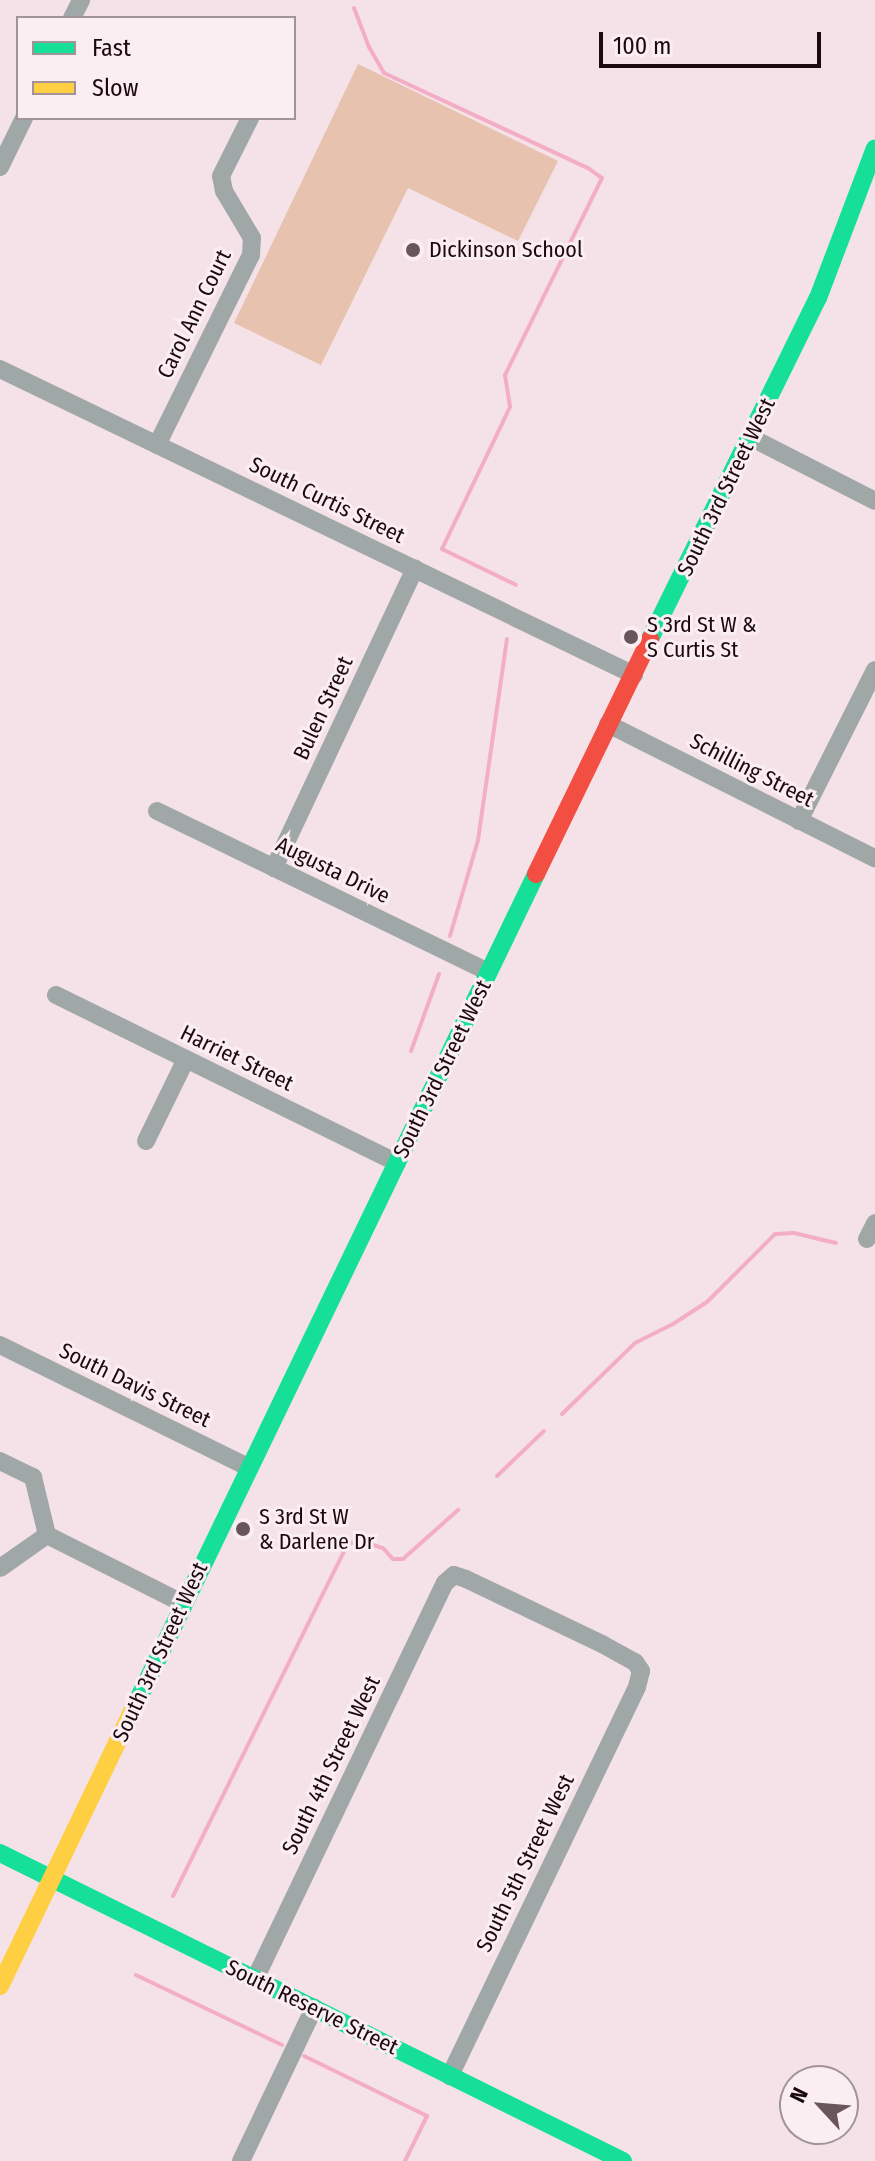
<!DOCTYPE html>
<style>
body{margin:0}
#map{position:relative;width:875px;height:2161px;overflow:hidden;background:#f5e2e8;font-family:"Fira Sans Condensed",sans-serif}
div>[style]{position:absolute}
.green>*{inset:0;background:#e7c2ae}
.stream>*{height:4px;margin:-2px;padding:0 2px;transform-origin:2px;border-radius:2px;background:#f3aec5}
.street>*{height:18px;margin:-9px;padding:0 9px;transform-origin:9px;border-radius:9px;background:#a0a8a7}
.fast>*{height:18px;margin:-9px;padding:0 9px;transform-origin:9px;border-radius:9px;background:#16e098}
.slow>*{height:18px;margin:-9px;padding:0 9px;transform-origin:9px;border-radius:9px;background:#ffcf43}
.jam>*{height:18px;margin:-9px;padding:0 9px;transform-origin:9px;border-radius:9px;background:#f24e42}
.dots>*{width:22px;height:22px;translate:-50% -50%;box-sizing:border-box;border:4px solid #faeef2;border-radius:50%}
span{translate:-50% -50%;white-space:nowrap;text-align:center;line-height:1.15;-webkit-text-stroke:6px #faeef2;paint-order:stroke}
.poi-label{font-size:22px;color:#1d0a11}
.left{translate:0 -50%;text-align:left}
.street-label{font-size:22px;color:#1d0a11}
.legend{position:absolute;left:16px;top:16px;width:280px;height:104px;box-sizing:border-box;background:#faeef2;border:2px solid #a29398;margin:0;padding:10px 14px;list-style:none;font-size:24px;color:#1d0a11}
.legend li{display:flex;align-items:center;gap:16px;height:40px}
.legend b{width:40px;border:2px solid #a29398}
.north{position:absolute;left:779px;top:2065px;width:80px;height:80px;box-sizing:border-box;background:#faeef2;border:2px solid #a29398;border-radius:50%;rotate:296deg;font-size:22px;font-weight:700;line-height:32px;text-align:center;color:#1d0a11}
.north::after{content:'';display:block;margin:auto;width:28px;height:36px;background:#69565c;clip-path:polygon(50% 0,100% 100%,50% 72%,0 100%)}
.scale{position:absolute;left:599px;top:32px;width:222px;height:36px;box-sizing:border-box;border:4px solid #1d0a11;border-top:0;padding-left:10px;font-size:24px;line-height:28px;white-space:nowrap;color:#1d0a11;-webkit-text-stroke:6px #faeef2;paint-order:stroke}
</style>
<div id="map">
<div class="green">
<i style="clip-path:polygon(358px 64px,558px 161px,518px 241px,408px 188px,321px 365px,234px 323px)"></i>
</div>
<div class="stream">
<i style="left:354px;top:8px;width:42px;rotate:69deg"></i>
<i style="left:369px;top:47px;width:30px;rotate:60deg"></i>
<i style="left:384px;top:73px;width:225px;rotate:25deg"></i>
<i style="left:588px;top:168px;width:17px;rotate:36deg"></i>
<i style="left:602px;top:178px;width:220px;rotate:116.2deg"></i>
<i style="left:505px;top:375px;width:32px;rotate:81deg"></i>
<i style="left:510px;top:407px;width:157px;rotate:115.6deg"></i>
<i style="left:442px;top:549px;width:82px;rotate:25.9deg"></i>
<i style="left:450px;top:936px;width:100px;rotate:-73.7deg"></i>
<i style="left:478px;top:840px;width:203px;rotate:-81.8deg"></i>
<i style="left:411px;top:1051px;width:82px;rotate:-70deg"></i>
<i style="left:562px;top:1414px;width:102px;rotate:-44.2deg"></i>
<i style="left:635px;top:1343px;width:42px;rotate:-26.6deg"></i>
<i style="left:673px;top:1324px;width:40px;rotate:-32.9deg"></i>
<i style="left:707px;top:1302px;width:96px;rotate:-45deg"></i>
<i style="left:775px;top:1234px;width:19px;rotate:-3deg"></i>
<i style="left:794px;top:1233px;width:43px;rotate:13.4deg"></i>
<i style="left:497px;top:1476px;width:65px;rotate:-43.8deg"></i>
<i style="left:173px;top:1896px;width:393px;rotate:-63.6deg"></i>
<i style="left:348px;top:1544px;width:13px;rotate:-13deg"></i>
<i style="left:361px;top:1541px;width:23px;rotate:18deg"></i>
<i style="left:383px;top:1548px;width:15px;rotate:48deg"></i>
<i style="left:393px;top:1559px;width:10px"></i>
<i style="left:403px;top:1559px;width:74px;rotate:-41.7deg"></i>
<i style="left:136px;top:1975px;width:162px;rotate:25.6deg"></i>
<i style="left:304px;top:2056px;width:137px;rotate:26deg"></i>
<i style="left:427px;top:2116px;width:50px;rotate:116.1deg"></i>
</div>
<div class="street">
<i style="left:72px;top:18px;width:20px;rotate:-63deg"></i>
<i style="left:0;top:167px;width:55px;rotate:-63.9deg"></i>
<i style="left:0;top:369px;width:704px;rotate:25.76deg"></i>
<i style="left:750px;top:437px;width:140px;rotate:27.1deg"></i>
<i style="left:157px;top:445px;width:212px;rotate:-63.7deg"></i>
<i style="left:251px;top:255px;width:17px;rotate:-87deg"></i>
<i style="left:252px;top:238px;width:55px;rotate:-120.8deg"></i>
<i style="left:224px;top:191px;width:15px;rotate:-101deg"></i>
<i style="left:221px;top:176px;width:65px;rotate:-63.4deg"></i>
<i style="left:608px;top:724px;width:299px;rotate:26.7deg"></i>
<i style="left:157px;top:811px;width:368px;rotate:25.9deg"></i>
<i style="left:799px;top:821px;width:169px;rotate:-63.3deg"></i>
<i style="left:274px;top:868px;width:331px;rotate:-64.8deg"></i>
<i style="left:56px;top:995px;width:380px;rotate:26.2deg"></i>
<i style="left:146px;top:1141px;width:91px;rotate:-64deg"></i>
<i style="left:867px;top:1239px;width:18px;rotate:-63deg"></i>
<i style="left:0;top:1345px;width:276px;rotate:26.2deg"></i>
<i style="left:0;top:1461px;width:37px;rotate:26deg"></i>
<i style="left:33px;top:1477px;width:60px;rotate:76.4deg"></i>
<i style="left:47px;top:1535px;width:57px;rotate:144.9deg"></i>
<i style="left:47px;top:1535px;width:151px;rotate:26.7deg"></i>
<i style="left:255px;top:1979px;width:439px;rotate:-64.4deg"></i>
<i style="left:445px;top:1583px;width:12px;rotate:-42deg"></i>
<i style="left:454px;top:1575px;width:13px;rotate:18deg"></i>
<i style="left:466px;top:1579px;width:151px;rotate:25.5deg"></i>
<i style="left:602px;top:1644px;width:38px;rotate:29deg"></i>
<i style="left:635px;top:1662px;width:11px;rotate:56deg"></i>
<i style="left:641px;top:1671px;width:16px;rotate:104deg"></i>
<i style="left:637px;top:1687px;width:432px;rotate:115.7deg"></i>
<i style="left:241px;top:2161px;width:170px;rotate:-64.5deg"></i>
</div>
<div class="fast">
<i style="left:650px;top:639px;width:380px;rotate:-63.8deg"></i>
<i style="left:818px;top:298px;width:160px;rotate:-69.2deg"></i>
<i style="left:133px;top:1710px;width:928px;rotate:-64.26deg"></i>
<i style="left:0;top:1853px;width:695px;rotate:26.31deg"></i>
</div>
<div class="slow">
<i style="left:0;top:1986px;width:306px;rotate:-64.3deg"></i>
</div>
<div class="jam">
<i style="left:536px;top:874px;width:261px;rotate:-64.1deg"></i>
</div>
<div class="dots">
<i style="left:413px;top:250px;background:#69565c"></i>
<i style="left:631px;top:637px;background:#69565c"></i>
<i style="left:243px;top:1529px;background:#69565c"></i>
</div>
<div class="poi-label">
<span class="left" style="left:429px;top:250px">Dickinson School</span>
<span class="left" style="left:647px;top:637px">S 3rd St W &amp;<br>S Curtis St</span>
<span class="left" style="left:259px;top:1529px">S 3rd St W<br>&amp; Darlene Dr</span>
</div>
<div class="street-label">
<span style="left:194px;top:314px;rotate:-64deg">Carol Ann Court</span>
<span style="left:726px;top:487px;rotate:-64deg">South 3rd Street West</span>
<span style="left:327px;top:500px;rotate:26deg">South Curtis Street</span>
<span style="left:323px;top:708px;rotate:-65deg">Bulen Street</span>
<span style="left:752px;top:770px;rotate:27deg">Schilling Street</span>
<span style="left:333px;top:870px;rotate:26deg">Augusta Drive</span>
<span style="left:237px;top:1058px;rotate:26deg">Harriet Street</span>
<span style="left:442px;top:1069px;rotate:-64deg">South 3rd Street West</span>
<span style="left:135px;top:1385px;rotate:26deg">South Davis Street</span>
<span style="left:160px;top:1652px;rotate:-65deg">South 3rd Street West</span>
<span style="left:331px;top:1765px;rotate:-64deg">South 4th Street West</span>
<span style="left:525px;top:1863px;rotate:-64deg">South 5th Street West</span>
<span style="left:312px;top:2007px;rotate:26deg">South Reserve Street</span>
</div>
<ul class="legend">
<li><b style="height:10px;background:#16e098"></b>Fast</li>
<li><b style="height:10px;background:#ffcf43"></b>Slow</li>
</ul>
<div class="north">N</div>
<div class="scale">100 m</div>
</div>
